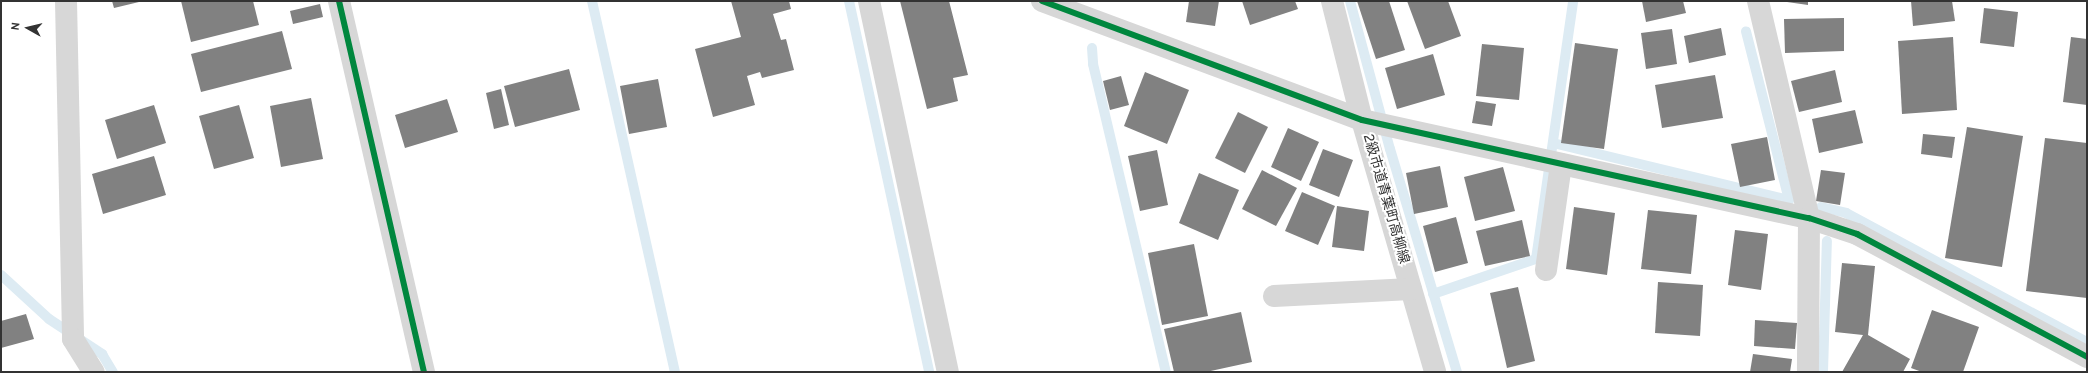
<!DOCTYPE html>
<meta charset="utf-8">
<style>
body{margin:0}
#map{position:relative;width:2088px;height:373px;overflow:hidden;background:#fff;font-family:Overpass,"Noto Sans JP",sans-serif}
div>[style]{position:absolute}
.stream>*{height:10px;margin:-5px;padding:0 5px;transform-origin:5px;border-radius:5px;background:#ddebf3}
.building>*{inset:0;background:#818181}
.minor>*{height:22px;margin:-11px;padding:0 11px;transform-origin:11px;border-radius:11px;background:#d7d7d7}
.cycleway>*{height:6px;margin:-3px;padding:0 3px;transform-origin:3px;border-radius:3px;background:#00873e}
span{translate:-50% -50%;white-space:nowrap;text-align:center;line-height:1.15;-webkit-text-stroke:4px #fff;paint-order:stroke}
.street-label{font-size:14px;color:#333}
.frame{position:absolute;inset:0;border:2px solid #333;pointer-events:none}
.north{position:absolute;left:8px;top:8px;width:40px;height:40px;-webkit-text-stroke:3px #fff;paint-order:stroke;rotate:278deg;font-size:11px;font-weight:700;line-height:16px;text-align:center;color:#333}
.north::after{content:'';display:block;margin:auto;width:14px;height:18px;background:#333;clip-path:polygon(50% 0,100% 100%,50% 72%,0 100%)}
</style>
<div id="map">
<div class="stream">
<i style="left:592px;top:1px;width:380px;rotate:77.4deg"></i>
<i style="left:849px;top:1px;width:380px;rotate:77.8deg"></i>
<i style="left:1350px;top:1px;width:153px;rotate:74.9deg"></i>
<i style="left:1390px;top:149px;width:233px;rotate:73.3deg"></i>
<i style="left:1092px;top:48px;width:16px;rotate:86deg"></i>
<i style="left:1093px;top:64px;width:317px;rotate:76.7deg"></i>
<i style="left:1553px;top:143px;width:243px;rotate:13.6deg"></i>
<i style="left:1789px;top:200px;width:174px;rotate:-104.3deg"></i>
<i style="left:1821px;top:207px;width:26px;rotate:13deg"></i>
<i style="left:1846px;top:213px;width:273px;rotate:28.2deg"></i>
<i style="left:1px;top:275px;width:65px;rotate:42.5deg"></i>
<i style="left:49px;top:319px;width:64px;rotate:33.4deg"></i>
<i style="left:102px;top:354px;width:21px;rotate:59deg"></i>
<i style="left:1433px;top:294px;width:109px;rotate:-18.8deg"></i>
<i style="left:1536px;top:259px;width:261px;rotate:-81.8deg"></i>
<i style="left:1823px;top:372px;width:131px;rotate:-88.3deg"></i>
</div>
<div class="building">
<i style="clip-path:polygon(112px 1px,139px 1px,139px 2px,114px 8px)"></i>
<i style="clip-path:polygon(181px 1px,253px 1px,259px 25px,191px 42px)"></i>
<i style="clip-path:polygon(731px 1px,789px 1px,791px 9px,773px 14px,781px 40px,786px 39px,794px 70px,762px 78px,760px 72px,747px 76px,755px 105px,713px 117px,695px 49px,741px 37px)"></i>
<i style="clip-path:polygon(900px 1px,949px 1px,968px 75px,953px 78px,958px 101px,927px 109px)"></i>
<i style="clip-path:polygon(1189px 1px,1219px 1px,1215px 26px,1186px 22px)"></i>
<i style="clip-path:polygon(1242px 1px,1295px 1px,1298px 9px,1250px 25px)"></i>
<i style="clip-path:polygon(1357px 1px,1389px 1px,1405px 50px,1376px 59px)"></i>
<i style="clip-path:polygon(1407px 1px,1448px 1px,1461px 36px,1425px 49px)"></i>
<i style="clip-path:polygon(1642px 1px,1683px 1px,1686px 13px,1646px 22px)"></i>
<i style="clip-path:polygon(1780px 1px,1808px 1px,1808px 5px)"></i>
<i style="clip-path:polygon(1911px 1px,1952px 1px,1955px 21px,1913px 26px)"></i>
<i style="clip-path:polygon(320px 4px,323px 17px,293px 24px,290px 11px)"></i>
<i style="clip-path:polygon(1984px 8px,2018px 12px,2014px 47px,1980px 43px)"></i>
<i style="clip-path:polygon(1844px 18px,1844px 51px,1785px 53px,1784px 19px)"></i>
<i style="clip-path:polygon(1721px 28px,1726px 55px,1689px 63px,1684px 36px)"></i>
<i style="clip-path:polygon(1672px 29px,1677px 64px,1646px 69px,1641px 33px)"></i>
<i style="clip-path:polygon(282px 31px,292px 69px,201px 92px,191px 54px)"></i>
<i style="clip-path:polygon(1953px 37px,1957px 110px,1902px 114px,1898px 41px)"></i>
<i style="clip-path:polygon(2071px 37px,2087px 39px,2087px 105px,2063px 102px)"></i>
<i style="clip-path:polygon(1575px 43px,1618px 49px,1604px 149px,1561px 143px)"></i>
<i style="clip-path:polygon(1482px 44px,1524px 48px,1519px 100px,1476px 96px)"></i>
<i style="clip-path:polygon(1433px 54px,1445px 95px,1397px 109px,1385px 68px)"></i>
<i style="clip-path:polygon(569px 69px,580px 110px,515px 127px,504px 86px)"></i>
<i style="clip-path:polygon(1835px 70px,1842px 102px,1799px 112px,1791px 81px)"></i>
<i style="clip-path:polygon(1145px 72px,1189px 90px,1167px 144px,1124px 126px)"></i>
<i style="clip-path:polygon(1715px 75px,1723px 118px,1662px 128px,1655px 85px)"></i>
<i style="clip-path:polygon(1121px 76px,1129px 105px,1110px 110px,1103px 81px)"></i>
<i style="clip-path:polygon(658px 79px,667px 127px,629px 134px,620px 86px)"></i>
<i style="clip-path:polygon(501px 89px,509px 125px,494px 129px,486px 93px)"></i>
<i style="clip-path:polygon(311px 98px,323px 159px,281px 167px,270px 106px)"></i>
<i style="clip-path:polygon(447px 99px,458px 132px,405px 148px,395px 115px)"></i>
<i style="clip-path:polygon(1476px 101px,1496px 104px,1492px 126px,1472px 123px)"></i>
<i style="clip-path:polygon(154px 105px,166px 143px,117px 159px,105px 120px)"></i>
<i style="clip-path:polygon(239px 105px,254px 158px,214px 169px,199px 116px)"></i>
<i style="clip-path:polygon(1855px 110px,1863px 143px,1819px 153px,1812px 119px)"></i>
<i style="clip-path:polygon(1238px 112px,1268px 127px,1245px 173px,1215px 158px)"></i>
<i style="clip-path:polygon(1967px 127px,2023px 136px,2002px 267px,1945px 258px)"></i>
<i style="clip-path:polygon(1288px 128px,1319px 142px,1301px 181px,1271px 167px)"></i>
<i style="clip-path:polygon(1923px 134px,1955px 137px,1952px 158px,1921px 154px)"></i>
<i style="clip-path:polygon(1767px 137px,1775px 180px,1740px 187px,1731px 144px)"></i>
<i style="clip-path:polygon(2045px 138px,2087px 143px,2087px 298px,2026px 291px)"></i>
<i style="clip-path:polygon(1323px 149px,1353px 160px,1339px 197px,1309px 185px)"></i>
<i style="clip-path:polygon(1157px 150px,1168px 205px,1140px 211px,1128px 156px)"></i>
<i style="clip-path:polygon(154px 156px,166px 195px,103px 214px,92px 174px)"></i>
<i style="clip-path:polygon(1440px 166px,1448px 207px,1414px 214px,1406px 173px)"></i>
<i style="clip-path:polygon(1503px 167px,1515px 211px,1475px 221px,1464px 177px)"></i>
<i style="clip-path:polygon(1262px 170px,1297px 188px,1276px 226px,1242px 209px)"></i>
<i style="clip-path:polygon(1821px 170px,1845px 173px,1840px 205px,1816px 201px)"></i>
<i style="clip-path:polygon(1199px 173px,1239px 190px,1218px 240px,1179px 223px)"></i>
<i style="clip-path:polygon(1302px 192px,1335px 206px,1318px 245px,1285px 231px)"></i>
<i style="clip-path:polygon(1337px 206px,1369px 211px,1364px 251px,1332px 247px)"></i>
<i style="clip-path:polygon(1574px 207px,1615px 213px,1607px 275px,1566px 269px)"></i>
<i style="clip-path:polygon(1648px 210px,1697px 215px,1691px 274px,1641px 269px)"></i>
<i style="clip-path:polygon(1456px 217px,1468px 263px,1435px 272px,1423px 226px)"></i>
<i style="clip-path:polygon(1522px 220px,1530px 256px,1485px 266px,1476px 231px)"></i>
<i style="clip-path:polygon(1735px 230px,1768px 234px,1761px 290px,1728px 285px)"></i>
<i style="clip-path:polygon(1194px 244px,1208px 316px,1162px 325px,1148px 253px)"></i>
<i style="clip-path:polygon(1842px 263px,1875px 266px,1868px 335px,1910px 359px,1903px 372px,1842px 372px,1863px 335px,1835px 332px)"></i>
<i style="clip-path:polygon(1658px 282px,1703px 285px,1700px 336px,1655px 333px)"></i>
<i style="clip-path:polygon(1518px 287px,1535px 361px,1507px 368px,1490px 293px)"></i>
<i style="clip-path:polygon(1932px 310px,1979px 327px,1963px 372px,1922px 372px,1911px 368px)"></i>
<i style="clip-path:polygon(1241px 312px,1252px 362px,1206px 372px,1174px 372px,1164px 329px)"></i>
<i style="clip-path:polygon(26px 314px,34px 339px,1px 348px,1px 321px)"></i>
<i style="clip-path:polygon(1755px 320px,1797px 323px,1795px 349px,1754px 346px)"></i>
<i style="clip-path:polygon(1753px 354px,1792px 359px,1790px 372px,1750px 372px)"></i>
</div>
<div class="minor">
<i style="left:66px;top:1px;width:338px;rotate:88.8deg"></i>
<i style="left:73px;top:339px;width:39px;rotate:58deg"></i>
<i style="left:339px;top:1px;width:381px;rotate:77.1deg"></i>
<i style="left:869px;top:1px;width:379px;rotate:78deg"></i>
<i style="left:1042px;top:1px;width:341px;rotate:20.4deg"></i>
<i style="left:1362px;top:120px;width:458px;rotate:12.4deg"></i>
<i style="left:1809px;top:218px;width:51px;rotate:18.4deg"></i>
<i style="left:1857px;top:234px;width:261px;rotate:28.1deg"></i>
<i style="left:1332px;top:1px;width:123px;rotate:75.9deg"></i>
<i style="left:1362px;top:120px;width:262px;rotate:73.8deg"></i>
<i style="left:1758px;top:1px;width:223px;rotate:76.8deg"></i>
<i style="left:1809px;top:218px;width:154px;rotate:90.4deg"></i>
<i style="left:1546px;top:270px;width:107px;rotate:-81.9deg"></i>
<i style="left:1274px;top:296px;width:137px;rotate:-2.9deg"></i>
</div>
<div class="cycleway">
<i style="left:339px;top:1px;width:381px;rotate:77.1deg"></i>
<i style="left:1042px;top:1px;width:341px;rotate:20.4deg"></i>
<i style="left:1362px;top:120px;width:458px;rotate:12.4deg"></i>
<i style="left:1809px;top:218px;width:51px;rotate:18.4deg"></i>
<i style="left:1857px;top:234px;width:261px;rotate:28.1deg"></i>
</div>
<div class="street-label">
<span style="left:1385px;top:199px;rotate:74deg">2級市道青葉町高柳線</span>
</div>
<div class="frame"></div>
<div class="north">N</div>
</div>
